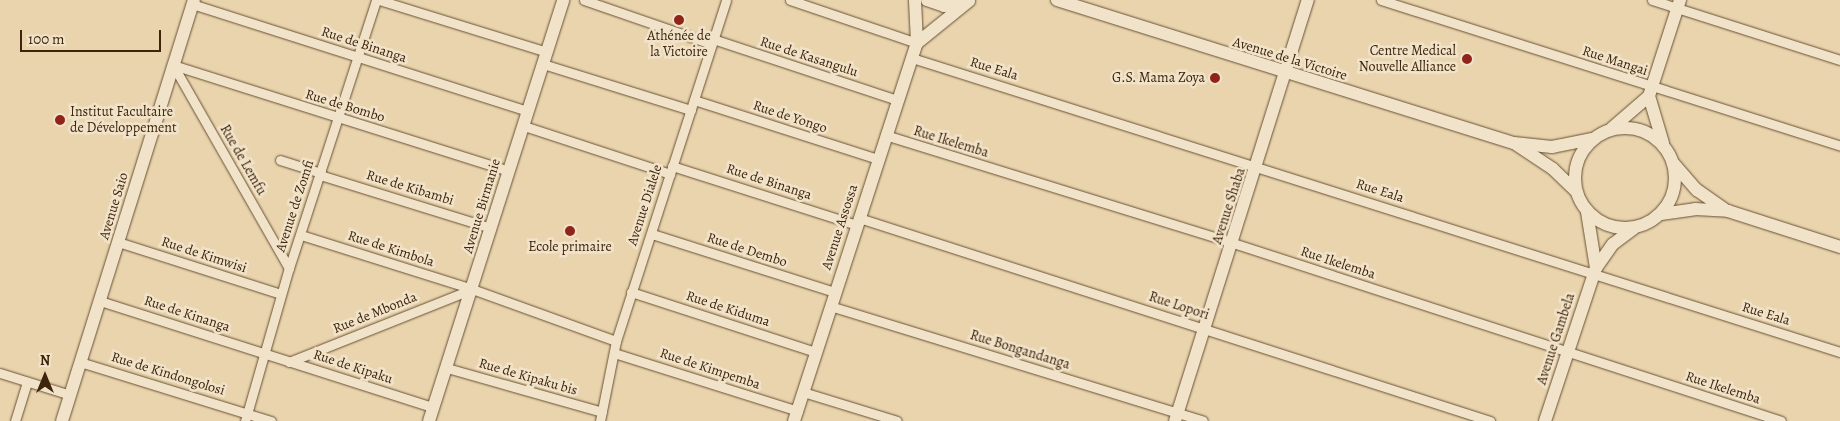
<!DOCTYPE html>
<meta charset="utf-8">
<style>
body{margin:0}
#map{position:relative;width:1840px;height:421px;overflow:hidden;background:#e9d4ad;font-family:Alegreya,serif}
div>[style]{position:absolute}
.roads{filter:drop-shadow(0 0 1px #685033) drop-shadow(0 0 1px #685033)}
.street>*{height:9px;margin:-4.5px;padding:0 4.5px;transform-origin:4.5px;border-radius:4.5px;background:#f1e3ca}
.secondary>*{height:12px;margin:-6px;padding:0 6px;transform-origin:6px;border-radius:6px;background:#f1e3ca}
.secondary>.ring{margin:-6px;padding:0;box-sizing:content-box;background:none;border:12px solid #f1e3ca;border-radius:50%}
.dots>*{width:14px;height:14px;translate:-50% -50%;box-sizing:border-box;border:2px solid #f1e3ca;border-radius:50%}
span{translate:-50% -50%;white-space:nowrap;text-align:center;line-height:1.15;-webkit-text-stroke:5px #f1e3ca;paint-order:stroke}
.poi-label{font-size:14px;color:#3d240a}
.right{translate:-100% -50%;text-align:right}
.left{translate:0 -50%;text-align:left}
.street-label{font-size:14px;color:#3d240a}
.north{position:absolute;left:20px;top:351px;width:50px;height:50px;-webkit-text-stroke:4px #f1e3ca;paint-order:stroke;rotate:0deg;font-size:14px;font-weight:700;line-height:20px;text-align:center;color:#3d240a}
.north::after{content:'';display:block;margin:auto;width:18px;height:22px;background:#3d240a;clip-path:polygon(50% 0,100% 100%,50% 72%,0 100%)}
.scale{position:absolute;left:20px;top:30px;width:141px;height:22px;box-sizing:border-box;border:2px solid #3d240a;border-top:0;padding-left:6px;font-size:15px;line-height:18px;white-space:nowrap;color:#3d240a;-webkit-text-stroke:4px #f1e3ca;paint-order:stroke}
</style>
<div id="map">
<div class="roads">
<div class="street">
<i style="left:379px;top:0;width:176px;rotate:17.2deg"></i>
<i style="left:584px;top:0;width:134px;rotate:19.1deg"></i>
<i style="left:790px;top:0;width:134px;rotate:18.7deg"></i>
<i style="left:1381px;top:0;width:482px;rotate:17.6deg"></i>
<i style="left:1652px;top:0;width:197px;rotate:17.7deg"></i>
<i style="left:192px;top:4px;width:353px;rotate:17.7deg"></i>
<i style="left:713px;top:39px;width:194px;rotate:18.3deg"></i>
<i style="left:912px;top:58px;width:973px;rotate:17.58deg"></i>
<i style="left:543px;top:64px;width:155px;rotate:17.3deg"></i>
<i style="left:173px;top:65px;width:352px;rotate:17.5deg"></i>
<i style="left:173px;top:65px;width:234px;rotate:60.3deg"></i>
<i style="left:694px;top:100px;width:193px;rotate:17.8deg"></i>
<i style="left:524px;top:126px;width:154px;rotate:18.2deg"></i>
<i style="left:885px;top:135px;width:364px;rotate:17.2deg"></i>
<i style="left:1233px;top:243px;width:576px;rotate:17.99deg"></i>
<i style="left:280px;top:160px;width:43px;rotate:17.6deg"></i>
<i style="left:672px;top:166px;width:194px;rotate:17.7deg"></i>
<i style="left:320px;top:175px;width:179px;rotate:17.2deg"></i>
<i style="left:859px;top:218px;width:663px;rotate:17.83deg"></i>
<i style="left:652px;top:234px;width:192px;rotate:17.6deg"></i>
<i style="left:301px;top:235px;width:179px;rotate:17.5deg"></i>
<i style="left:472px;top:289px;width:153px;rotate:19.9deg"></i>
<i style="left:118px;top:242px;width:171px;rotate:17.7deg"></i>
<i style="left:631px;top:292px;width:194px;rotate:18deg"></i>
<i style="left:100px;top:301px;width:349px;rotate:17.7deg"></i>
<i style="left:830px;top:306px;width:390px;rotate:17.1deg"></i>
<i style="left:614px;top:353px;width:193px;rotate:17.5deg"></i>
<i style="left:80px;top:362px;width:200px;rotate:17.2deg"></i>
<i style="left:289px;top:362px;width:197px;rotate:-21.7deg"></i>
<i style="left:447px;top:368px;width:161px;rotate:15.8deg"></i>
<i style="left:0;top:373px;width:73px;rotate:17.4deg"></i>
<i style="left:803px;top:392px;width:98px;rotate:17.1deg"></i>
<i style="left:15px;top:421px;width:41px;rotate:-72.9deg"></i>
<i style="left:245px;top:421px;width:159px;rotate:-74deg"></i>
<i style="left:289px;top:268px;width:282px;rotate:-72deg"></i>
<i style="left:600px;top:421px;width:82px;rotate:-78.7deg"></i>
<i style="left:616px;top:341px;width:358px;rotate:-72.1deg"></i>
</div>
<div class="secondary">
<i style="left:927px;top:0;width:18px;rotate:19deg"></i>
<i style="left:944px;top:6px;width:21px;rotate:-11deg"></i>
<i style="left:1057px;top:0;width:479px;rotate:17.4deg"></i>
<i style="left:1514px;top:143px;width:38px;rotate:6deg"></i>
<i style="left:1552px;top:147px;width:41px;rotate:-11.3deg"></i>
<i style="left:917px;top:43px;width:67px;rotate:-38.9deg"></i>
<i style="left:1649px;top:96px;width:49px;rotate:73.4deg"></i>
<i class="ring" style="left:1575px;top:128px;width:88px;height:88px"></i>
<i style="left:1612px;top:128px;width:49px;rotate:-40.9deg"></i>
<i style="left:1649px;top:96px;width:101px;rotate:-72.1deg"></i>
<i style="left:1517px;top:145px;width:43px;rotate:33.7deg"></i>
<i style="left:1553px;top:169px;width:32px;rotate:44deg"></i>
<i style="left:1674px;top:164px;width:35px;rotate:49deg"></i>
<i style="left:1697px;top:190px;width:33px;rotate:35deg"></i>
<i style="left:1587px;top:212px;width:57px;rotate:80.9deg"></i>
<i style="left:1661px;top:214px;width:34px;rotate:-8deg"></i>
<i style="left:1695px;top:209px;width:33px;rotate:3deg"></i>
<i style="left:1728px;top:211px;width:118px;rotate:17.8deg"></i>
<i style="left:62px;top:421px;width:441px;rotate:-72.6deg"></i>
<i style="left:429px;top:421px;width:442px;rotate:-72.3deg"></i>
<i style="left:794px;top:421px;width:398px;rotate:-72deg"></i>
<i style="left:917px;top:43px;width:43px;rotate:-92.7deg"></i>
<i style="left:1175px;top:421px;width:442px;rotate:-72.5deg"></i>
<i style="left:1545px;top:421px;width:161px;rotate:-71.6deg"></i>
<i style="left:1596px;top:268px;width:29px;rotate:-55deg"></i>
<i style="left:1613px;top:244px;width:26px;rotate:-37deg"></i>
</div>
</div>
<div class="dots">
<i style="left:679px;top:20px;background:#8f2418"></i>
<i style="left:1467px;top:59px;background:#8f2418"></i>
<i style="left:1215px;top:78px;background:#8f2418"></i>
<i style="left:60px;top:120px;background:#8f2418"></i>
<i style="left:570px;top:231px;background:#8f2418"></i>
</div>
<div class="poi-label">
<span style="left:679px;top:44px">Athénée de<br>la Victoire</span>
<span class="right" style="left:1456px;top:59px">Centre Medical<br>Nouvelle Alliance</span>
<span class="right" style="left:1205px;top:78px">G.S. Mama Zoya</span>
<span class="left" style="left:70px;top:120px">Institut Facultaire<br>de Développement</span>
<span style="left:570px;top:247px">Ecole primaire</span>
</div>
<div class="street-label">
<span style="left:364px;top:45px;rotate:18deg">Rue de Binanga</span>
<span style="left:809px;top:57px;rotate:18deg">Rue de Kasangulu</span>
<span style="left:1290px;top:59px;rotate:17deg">Avenue de la Victoire</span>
<span style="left:1615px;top:61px;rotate:18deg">Rue Mangai</span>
<span style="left:994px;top:69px;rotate:17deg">Rue Eala</span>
<span style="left:345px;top:106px;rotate:17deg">Rue de Bombo</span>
<span style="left:790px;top:117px;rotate:18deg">Rue de Yongo</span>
<span style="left:951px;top:142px;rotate:17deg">Rue Ikelemba</span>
<span style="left:243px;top:160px;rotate:60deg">Rue de Lemfu</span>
<span style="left:769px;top:182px;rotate:18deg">Rue de Binanga</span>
<span style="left:410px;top:188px;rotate:17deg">Rue de Kibambi</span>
<span style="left:1380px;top:191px;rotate:18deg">Rue Eala</span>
<span style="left:645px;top:205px;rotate:-72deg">Avenue Dialele</span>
<span style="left:114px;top:206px;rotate:-73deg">Avenue Saio</span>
<span style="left:295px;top:206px;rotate:-72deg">Avenue de Zomfi</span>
<span style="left:482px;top:206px;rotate:-73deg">Avenue Birmanie</span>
<span style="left:1229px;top:206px;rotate:-72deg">Avenue Shaba</span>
<span style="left:840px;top:227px;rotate:-72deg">Avenue Assossa</span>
<span style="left:391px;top:249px;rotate:18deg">Rue de Kimbola</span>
<span style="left:747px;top:250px;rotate:18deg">Rue de Dembo</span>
<span style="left:204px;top:255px;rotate:18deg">Rue de Kimwisi</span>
<span style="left:1338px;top:263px;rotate:18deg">Rue Ikelemba</span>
<span style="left:1179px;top:306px;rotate:18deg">Rue Lopori</span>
<span style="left:728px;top:309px;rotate:18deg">Rue de Kiduma</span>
<span style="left:375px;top:313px;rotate:-22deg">Rue de Mbonda</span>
<span style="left:187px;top:314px;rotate:18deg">Rue de Kinanga</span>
<span style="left:1766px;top:314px;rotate:17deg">Rue Eala</span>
<span style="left:1556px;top:339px;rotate:-72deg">Avenue Gambela</span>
<span style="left:1020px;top:350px;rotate:17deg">Rue Bongandanga</span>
<span style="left:353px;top:367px;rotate:18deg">Rue de Kipaku</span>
<span style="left:710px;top:369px;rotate:18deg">Rue de Kimpemba</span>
<span style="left:168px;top:374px;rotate:17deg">Rue de Kindongolosi</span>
<span style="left:528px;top:377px;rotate:16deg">Rue de Kipaku bis</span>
<span style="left:1723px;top:388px;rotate:18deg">Rue Ikelemba</span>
</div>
<div class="north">N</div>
<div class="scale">100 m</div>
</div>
